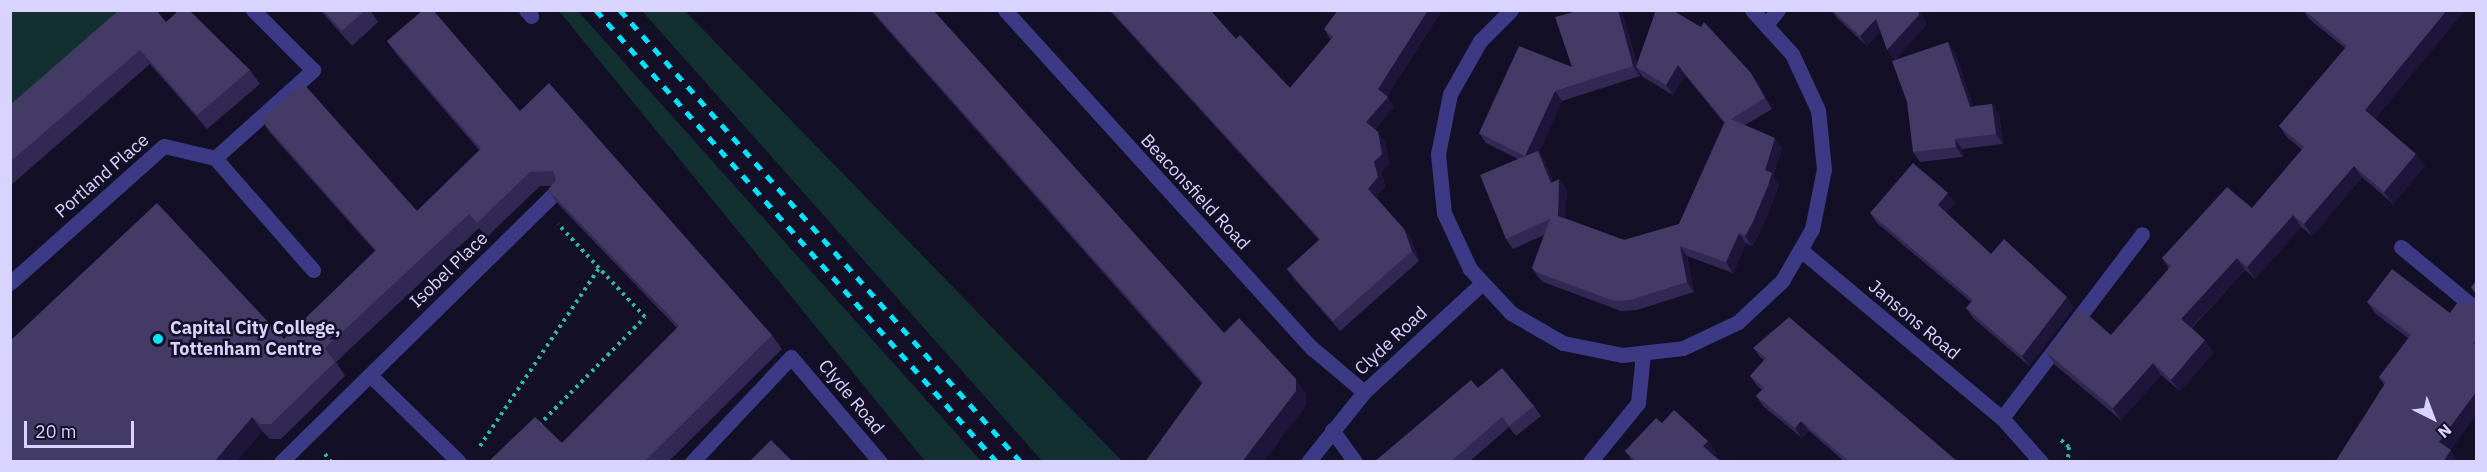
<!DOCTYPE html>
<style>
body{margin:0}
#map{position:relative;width:2487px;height:472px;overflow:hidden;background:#130f26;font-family:"IBM Plex Sans",sans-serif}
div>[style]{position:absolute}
.green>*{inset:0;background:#12302f}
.path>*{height:4px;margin-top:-2px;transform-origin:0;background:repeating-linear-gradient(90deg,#2fb8b0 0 3px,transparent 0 7.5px)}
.service>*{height:15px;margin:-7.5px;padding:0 7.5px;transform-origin:7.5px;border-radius:7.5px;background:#3d3a85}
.minor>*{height:15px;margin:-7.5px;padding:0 7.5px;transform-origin:7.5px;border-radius:7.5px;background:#3d3a85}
.rail>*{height:4.5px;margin-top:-2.25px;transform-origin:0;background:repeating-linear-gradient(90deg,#00e5ff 0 9px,transparent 0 17px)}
.wall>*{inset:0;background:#312854}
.shaded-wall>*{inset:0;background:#1d163a}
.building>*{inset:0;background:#433a66}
.dots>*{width:16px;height:16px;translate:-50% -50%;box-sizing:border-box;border:3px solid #130f26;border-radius:50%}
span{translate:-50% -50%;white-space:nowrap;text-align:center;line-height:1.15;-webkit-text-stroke:5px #130f26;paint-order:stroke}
.street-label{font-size:18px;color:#d9d4ff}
.poi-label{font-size:18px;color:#d9d4ff;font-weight:700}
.left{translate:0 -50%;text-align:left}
.frame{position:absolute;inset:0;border:12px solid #d9d4ff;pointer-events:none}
.north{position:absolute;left:2403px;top:388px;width:60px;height:60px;-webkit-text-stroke:4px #130f26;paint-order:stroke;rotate:138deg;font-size:16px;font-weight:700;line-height:24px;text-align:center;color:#d9d4ff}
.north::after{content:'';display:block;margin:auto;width:21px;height:27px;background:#d9d4ff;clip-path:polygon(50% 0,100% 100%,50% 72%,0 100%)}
.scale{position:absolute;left:24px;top:421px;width:110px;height:27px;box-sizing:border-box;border:3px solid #d9d4ff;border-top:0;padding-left:8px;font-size:18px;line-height:21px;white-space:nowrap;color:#d9d4ff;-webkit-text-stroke:4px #130f26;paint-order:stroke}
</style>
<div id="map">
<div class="green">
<i style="clip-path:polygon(11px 11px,136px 11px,11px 121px)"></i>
<i style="clip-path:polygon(559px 11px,578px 11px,981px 461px,925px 461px)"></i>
<i style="clip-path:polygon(642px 11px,685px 11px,1122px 461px,1042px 461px)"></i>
</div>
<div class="path">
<i style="left:539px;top:425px;width:151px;rotate:-45.5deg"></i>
<i style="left:645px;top:317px;width:67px;rotate:-133.2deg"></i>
<i style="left:2061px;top:440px;width:11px;rotate:41deg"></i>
<i style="left:2069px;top:447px;width:12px;rotate:95deg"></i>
<i style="left:480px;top:446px;width:214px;rotate:-56.2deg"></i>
<i style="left:599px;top:268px;width:60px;rotate:-133deg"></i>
<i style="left:325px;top:454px;width:10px;rotate:53deg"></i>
</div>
<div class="service">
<i style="left:526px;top:10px;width:8px;rotate:50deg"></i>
<i style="left:215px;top:158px;width:149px;rotate:48.8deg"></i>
</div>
<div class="minor">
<i style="left:1005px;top:10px;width:457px;rotate:47.8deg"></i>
<i style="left:1312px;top:348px;width:68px;rotate:40.2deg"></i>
<i style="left:1511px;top:10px;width:44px;rotate:135deg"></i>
<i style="left:1480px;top:41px;width:61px;rotate:119.5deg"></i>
<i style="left:1450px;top:94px;width:61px;rotate:101.3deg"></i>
<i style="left:1438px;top:154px;width:59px;rotate:84.2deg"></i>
<i style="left:1444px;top:213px;width:62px;rotate:65.1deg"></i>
<i style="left:1470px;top:269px;width:60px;rotate:47deg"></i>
<i style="left:1511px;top:313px;width:60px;rotate:30deg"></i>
<i style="left:1563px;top:343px;width:60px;rotate:11.5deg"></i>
<i style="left:1622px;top:355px;width:61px;rotate:-6.5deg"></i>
<i style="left:1683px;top:348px;width:61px;rotate:-25.3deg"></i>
<i style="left:1738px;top:322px;width:60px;rotate:-43deg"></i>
<i style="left:1782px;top:281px;width:60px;rotate:-60deg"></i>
<i style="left:1812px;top:229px;width:61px;rotate:-78.7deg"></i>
<i style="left:1824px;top:169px;width:59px;rotate:-95.8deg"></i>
<i style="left:1818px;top:110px;width:62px;rotate:-114.9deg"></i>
<i style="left:1792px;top:54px;width:59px;rotate:-132.3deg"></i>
<i style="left:1767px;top:23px;width:17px;rotate:-50deg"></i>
<i style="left:2401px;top:247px;width:97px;rotate:39.6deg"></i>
<i style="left:1802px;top:251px;width:261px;rotate:39.9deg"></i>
<i style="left:2002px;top:418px;width:59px;rotate:48.4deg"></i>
<i style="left:10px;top:283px;width:206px;rotate:-41.7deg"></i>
<i style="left:164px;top:146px;width:52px;rotate:13.2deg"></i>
<i style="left:215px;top:158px;width:132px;rotate:-41.9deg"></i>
<i style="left:313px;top:70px;width:85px;rotate:-135deg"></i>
<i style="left:370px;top:375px;width:124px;rotate:44.3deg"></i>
<i style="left:2002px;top:418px;width:231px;rotate:-52.7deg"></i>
<i style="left:1332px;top:430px;width:39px;rotate:54deg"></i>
<i style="left:281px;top:462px;width:385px;rotate:-44.5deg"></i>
<i style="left:692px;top:462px;width:144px;rotate:-46.7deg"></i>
<i style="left:791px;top:357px;width:138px;rotate:49.7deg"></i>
<i style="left:1308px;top:462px;width:90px;rotate:-51.3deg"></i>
<i style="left:1364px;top:392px;width:159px;rotate:-42.7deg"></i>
<i style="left:1590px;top:462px;width:76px;rotate:-50.9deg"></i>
<i style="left:1638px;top:403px;width:49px;rotate:-84.2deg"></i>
</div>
<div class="rail">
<i style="left:596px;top:10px;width:604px;rotate:48.42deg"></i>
<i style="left:620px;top:10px;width:604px;rotate:48.42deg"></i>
</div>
<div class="wall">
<i style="clip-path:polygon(320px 10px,370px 10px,378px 22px,352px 46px)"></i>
<i style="clip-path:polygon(870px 10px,933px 10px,1224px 333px,1306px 394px,1306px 405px,1263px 462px,1145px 462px,1202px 384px)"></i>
<i style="clip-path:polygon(1109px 10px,1210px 10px,1236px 39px,1290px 88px,1331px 40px,1324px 29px,1338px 10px,1442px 10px,1387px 96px,1394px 107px,1375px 129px,1385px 142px,1389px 164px,1381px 172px,1385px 186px,1376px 197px,1404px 229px,1411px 238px,1419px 261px,1340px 331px,1294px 279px,1287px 269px,1319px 240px)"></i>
<i style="clip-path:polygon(evenodd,1656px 10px,1758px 83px,1772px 109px,1745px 125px,1782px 148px,1773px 176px,1779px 183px,1775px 196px,1759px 234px,1752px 246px,1746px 243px,1733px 273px,1687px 256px,1694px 292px,1637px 310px,1621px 311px,1543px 282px,1539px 278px,1532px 268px,1544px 235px,1513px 249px,1506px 239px,1518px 159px,1486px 143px,1479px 133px,1572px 67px,1622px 12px,1637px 64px,1656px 10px,1639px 72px,1643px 77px,1673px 95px,1685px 75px,1724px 123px,1679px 224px,1624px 240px,1565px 218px,1567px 189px,1553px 182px,1545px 161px,1539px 152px,1562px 101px,1640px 76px,1639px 72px)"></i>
<i style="clip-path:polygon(1831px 10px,1921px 10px,1926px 25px,1895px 60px,1887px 50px,1881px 31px,1867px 46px,1837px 18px)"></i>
<i style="clip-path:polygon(2303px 10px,2465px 10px,2375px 119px,2425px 166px,2393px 204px,2362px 177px,2312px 236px,2301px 227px,2255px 279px,2245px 270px,2192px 328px,2214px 352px,2180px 391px,2161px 375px,2121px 420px,2055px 365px,2047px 353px,2111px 335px,2169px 269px,2162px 258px,2252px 208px,2302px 150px,2287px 137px,2279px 126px,2345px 48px,2309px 19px)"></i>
<i style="clip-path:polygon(166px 22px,250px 70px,260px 84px,207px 129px,150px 64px,10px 186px,10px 105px)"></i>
<i style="clip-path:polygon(387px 41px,520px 111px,772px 335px,782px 349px,668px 462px,491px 462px,562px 443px,677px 328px,558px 204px,548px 190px,551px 186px,540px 186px,487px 237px,479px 228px,336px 362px,345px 376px,281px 439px,270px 439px,262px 431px,236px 462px,10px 462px,284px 339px,375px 251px,271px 134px,261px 120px,417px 211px,479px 150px,397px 55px)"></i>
<i style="clip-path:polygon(1955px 52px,1973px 106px,1992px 104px,1999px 114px,2003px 144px,1962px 149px,1963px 157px,1920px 162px,1913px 152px)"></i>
<i style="clip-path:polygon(1955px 203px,1946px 213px,1991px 254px,2074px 307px,2029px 366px,1973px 318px,1966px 308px,1971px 302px,1877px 223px,1870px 213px)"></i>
<i style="clip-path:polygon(2476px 296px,2476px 415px,2450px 450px,2384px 385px,2379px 377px,2408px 338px,2376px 314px,2367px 302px,2450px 313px,2475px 304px)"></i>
<i style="clip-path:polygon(1753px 348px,1958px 462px,1845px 462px,1809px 431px,1802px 438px,1763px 406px,1756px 396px,1762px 390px,1757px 386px,1750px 376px,1764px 360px,1761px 358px)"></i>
<i style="clip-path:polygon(1478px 388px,1534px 406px,1541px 416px,1516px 436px,1509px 427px,1469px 462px,1374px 462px)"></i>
<i style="clip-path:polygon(1662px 423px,1708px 441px,1717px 454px,1715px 456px,1721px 462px,1633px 462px,1625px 451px)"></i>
</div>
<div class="shaded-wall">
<i style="clip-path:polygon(1428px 10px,1442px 10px,1385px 99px,1378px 89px)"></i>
<i style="clip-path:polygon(1618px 10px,1622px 10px,1622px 12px,1638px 69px,1636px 67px,1639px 72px,1640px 76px,1633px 66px)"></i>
<i style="clip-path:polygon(1918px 10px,1921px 10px,1926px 25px,1895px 60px,1887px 50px)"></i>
<i style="clip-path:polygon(2447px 10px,2465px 10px,2373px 122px,2365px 110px)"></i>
<i style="clip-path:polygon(1876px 19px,1883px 29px,1867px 46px,1860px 36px)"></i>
<i style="clip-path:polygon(1948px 42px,1955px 52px,1977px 117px,1970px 107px)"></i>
<i style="clip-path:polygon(1678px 65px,1685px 75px,1673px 95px,1666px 85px)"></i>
<i style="clip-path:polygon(1751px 73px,1758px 83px,1772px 109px,1765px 98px)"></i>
<i style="clip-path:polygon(1555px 91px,1562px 101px,1539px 152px,1545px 161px,1558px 193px,1525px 156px)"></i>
<i style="clip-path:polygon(1388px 97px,1394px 107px,1373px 132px,1366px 122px)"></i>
<i style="clip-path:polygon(1992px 104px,1999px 114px,2003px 144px,1996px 134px)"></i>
<i style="clip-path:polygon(1378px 132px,1385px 142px,1389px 164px,1381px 172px,1385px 186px,1375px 199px,1368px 189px,1374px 162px)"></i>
<i style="clip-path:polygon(1775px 138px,1782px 148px,1773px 176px,1779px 183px,1775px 196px,1759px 234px,1752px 246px,1745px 236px)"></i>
<i style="clip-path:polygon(1955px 139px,1962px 149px,1963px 157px,1956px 147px)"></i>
<i style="clip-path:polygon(2416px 154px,2425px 166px,2393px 204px,2384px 192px)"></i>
<i style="clip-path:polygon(2354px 166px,2362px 177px,2312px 236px,2304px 224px)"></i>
<i style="clip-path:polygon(1559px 179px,1567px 189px,1565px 226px,1558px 216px)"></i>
<i style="clip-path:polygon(1948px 193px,1955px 203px,1945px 215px,1938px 205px)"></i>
<i style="clip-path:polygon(2293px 215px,2301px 227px,2255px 279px,2247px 267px)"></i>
<i style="clip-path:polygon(1404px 229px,1411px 238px,1419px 261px,1412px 251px)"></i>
<i style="clip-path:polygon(1739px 233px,1746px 243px,1733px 273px,1726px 262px)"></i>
<i style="clip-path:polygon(1680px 246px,1687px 256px,1694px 292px,1687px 282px)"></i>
<i style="clip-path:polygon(2237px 258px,2245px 270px,2189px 330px,2181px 319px)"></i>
<i style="clip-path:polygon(2067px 297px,2074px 307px,2029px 366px,2022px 356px)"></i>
<i style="clip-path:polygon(2205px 340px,2214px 352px,2180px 391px,2171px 380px)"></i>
<i style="clip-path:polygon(2153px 363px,2161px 375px,2121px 420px,2113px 408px)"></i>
<i style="clip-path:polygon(1296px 379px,1306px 394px,1306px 405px,1263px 462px,1242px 462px)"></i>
<i style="clip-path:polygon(2476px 392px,2476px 415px,2447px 454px,2439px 442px)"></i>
<i style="clip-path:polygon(252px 417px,262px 431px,236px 462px,214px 462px)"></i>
<i style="clip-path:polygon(1801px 421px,1809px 431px,1802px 438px,1795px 428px)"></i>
<i style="clip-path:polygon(1708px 441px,1717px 454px,1712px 459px,1703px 446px)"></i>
<i style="clip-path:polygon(2451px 450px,2458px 462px,2443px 462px)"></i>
</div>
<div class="building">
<i style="clip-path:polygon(119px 10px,156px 10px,166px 22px,179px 10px,189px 10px,250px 70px,197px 115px,140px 50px,10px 162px,10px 105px)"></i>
<i style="clip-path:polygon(323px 10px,365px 10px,342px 31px)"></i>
<i style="clip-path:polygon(423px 10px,433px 10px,520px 111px,549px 83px,772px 335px,644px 462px,491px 462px,490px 460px,535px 417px,562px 443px,679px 326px,548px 190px,556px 180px,553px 171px,530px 172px,477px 223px,469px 214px,325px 348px,335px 362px,271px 424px,260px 424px,252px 417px,214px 462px,10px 462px,10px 341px,157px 203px,284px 339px,376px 250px,261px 120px,303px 83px,417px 211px,481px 149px,387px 41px)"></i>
<i style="clip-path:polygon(872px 10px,933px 10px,1224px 333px,1239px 318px,1296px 379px,1296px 391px,1242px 462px,1145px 462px,1203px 382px)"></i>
<i style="clip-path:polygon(1111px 10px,1210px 10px,1236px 39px,1240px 35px,1290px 88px,1333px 37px,1324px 29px,1338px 10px,1428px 10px,1378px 89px,1388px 97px,1366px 122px,1378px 132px,1382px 154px,1374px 162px,1378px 177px,1368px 189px,1404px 229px,1412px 251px,1333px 321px,1287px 269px,1320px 239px)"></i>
<i style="clip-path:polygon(1581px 10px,1618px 10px,1633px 66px,1555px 91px,1525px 156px,1538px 151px,1551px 183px,1559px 179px,1558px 216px,1624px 240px,1679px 224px,1725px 122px,1678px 65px,1666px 85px,1636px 67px,1656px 10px,1672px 10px,1701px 27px,1704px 22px,1751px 73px,1765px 98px,1731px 119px,1775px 138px,1765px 170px,1772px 173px,1768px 186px,1752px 224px,1745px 236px,1739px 233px,1726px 262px,1680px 246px,1687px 282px,1630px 300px,1614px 301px,1536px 272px,1532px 268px,1550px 219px,1506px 239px,1480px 175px,1525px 156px,1479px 133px,1519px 46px,1572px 67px,1555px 17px)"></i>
<i style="clip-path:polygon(1832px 10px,1918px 10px,1919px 15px,1887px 50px,1876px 19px,1860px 36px)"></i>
<i style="clip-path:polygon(2304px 10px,2447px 10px,2365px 110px,2416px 154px,2384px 192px,2354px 166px,2304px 224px,2293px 215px,2247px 267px,2237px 258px,2181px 319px,2205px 340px,2171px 380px,2153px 363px,2113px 408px,2047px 353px,2080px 308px,2111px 335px,2171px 266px,2162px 258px,2227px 187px,2252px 208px,2304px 147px,2279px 126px,2347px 46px)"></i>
<i style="clip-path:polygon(1948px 42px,1970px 107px,1992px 104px,1996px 134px,1955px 139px,1956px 147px,1913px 152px,1907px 102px,1892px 61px)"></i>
<i style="clip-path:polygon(1913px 163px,1948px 193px,1938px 205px,1991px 254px,2004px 239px,2067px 297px,2022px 356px,1966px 308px,1973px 300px,1870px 213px)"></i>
<i style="clip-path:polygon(2392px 269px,2450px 313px,2458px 302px,2475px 304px,2476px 296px,2476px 339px,2473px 343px,2476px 346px,2476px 392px,2439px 442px,2451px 450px,2443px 462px,2335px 462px,2386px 382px,2379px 377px,2411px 335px,2367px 302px)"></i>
<i style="clip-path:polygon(2476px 281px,2476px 294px,2471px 287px)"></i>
<i style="clip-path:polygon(1789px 317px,1958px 462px,1850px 462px,1801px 421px,1795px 428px,1756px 396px,1764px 388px,1750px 376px,1766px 358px,1753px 348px)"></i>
<i style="clip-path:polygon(1502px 368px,1534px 406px,1509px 426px,1502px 417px,1450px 462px,1374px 462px,1471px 380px,1478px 388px)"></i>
<i style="clip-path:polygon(1674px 410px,1708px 441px,1703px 446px,1721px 462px,1637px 462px,1625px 451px,1656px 418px,1662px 423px)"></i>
<i style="clip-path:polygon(771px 440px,793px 462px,749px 462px)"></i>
</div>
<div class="dots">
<i style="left:158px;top:339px;background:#00e5ff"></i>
</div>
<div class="street-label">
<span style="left:102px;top:176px;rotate:-41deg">Portland Place</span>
<span style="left:1195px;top:192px;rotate:47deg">Beaconsfield Road</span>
<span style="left:449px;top:270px;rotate:-44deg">Isobel Place</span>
<span style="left:1914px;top:320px;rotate:40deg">Jansons Road</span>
<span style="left:1391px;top:341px;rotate:-43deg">Clyde Road</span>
<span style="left:851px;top:397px;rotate:50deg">Clyde Road</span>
</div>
<div class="poi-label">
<span class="left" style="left:170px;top:339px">Capital City College,<br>Tottenham Centre</span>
</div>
<div class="frame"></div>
<div class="north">N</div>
<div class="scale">20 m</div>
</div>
